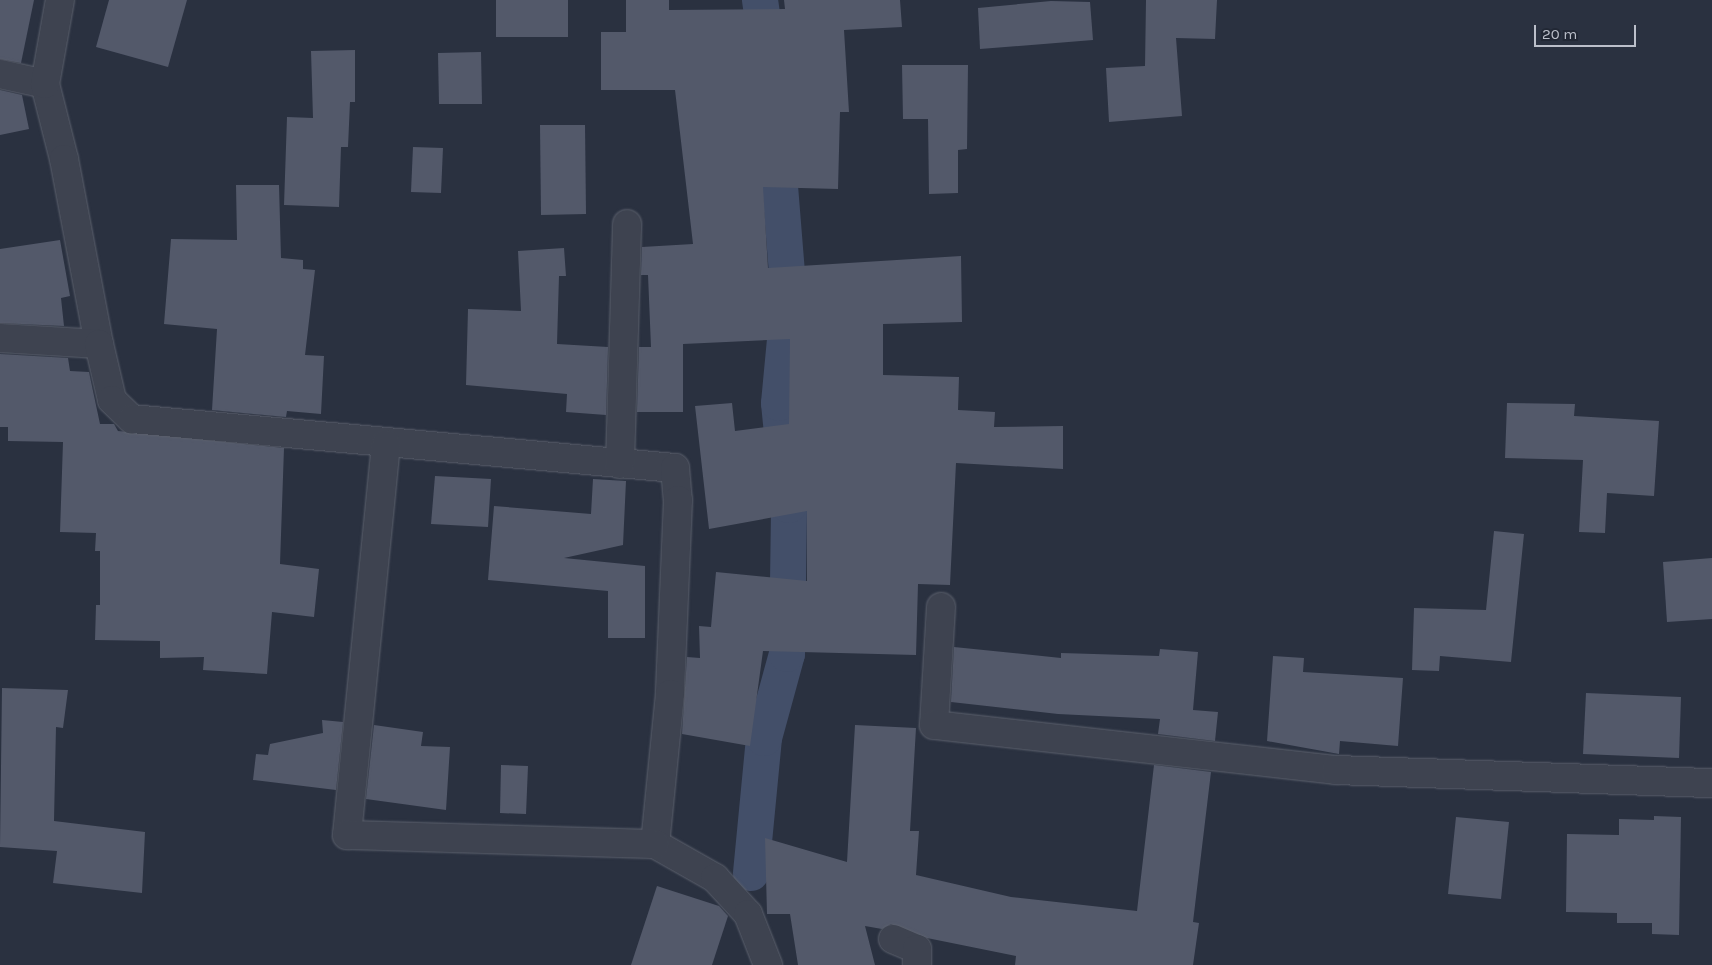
<!DOCTYPE html>
<style>
body{margin:0}
#map{position:relative;width:1712px;height:965px;overflow:hidden;background:#2a3140;font-family:Karla,sans-serif}
div>[style]{position:absolute}
.canal>*{height:36px;margin:-18px;padding:0 18px;transform-origin:18px;border-radius:18px;background:#434f69}
.building>*{inset:0;background:#53596a}
.roads{filter:drop-shadow(0 0 1px #5c616d) drop-shadow(0 0 1px #5c616d)}
.minor>*{height:28px;margin:-14px;padding:0 14px;transform-origin:14px;border-radius:14px;background:#3e4350}
span{translate:-50% -50%;white-space:nowrap;text-align:center;line-height:1.15;-webkit-text-stroke:4px #222835;paint-order:stroke}
.scale{position:absolute;left:1534px;top:25px;width:102px;height:22px;box-sizing:border-box;border:2px solid #bbbfca;border-top:0;padding-left:6px;font-size:15px;line-height:18px;white-space:nowrap;color:#bbbfca;-webkit-text-stroke:4px #222835;paint-order:stroke}
</style>
<div id="map">
<div class="canal">
<i style="left:760px;top:0;width:58px;rotate:82deg"></i>
<i style="left:751px;top:873px;width:136px;rotate:-84.5deg"></i>
<i style="left:764px;top:738px;width:87px;rotate:-74.7deg"></i>
<i style="left:787px;top:654px;width:149px;rotate:-89.2deg"></i>
<i style="left:789px;top:505px;width:102px;rotate:-95.6deg"></i>
<i style="left:779px;top:403px;width:105px;rotate:-84.6deg"></i>
<i style="left:789px;top:298px;width:161px;rotate:-94.6deg"></i>
</div>
<div class="building">
<i style="clip-path:polygon(0 0,34px 0,21px 63px,0 59px)"></i>
<i style="clip-path:polygon(109px 0,187px 0,168px 67px,96px 47px)"></i>
<i style="clip-path:polygon(496px 0,568px 0,568px 37px,496px 37px)"></i>
<i style="clip-path:polygon(626px 0,669px 0,669px 10px,785px 9px,784px 0,900px 0,902px 27px,844px 30px,849px 112px,840px 112px,838px 189px,763px 187px,768px 268px,961px 256px,962px 322px,883px 324px,883px 375px,959px 377px,958px 410px,995px 412px,994px 427px,1063px 426px,1063px 469px,956px 463px,950px 585px,918px 584px,916px 655px,763px 651px,750px 746px,682px 734px,687px 657px,700px 658px,699px 626px,711px 627px,716px 572px,807px 581px,807px 511px,709px 529px,695px 406px,732px 403px,735px 431px,789px 424px,790px 339px,683px 344px,683px 412px,637px 412px,639px 347px,651px 347px,648px 275px,641px 275px,642px 247px,693px 244px,675px 90px,601px 90px,601px 32px,626px 32px)"></i>
<i style="clip-path:polygon(1146px 0,1217px 0,1215px 39px,1176px 38px,1182px 116px,1109px 122px,1106px 68px,1145px 66px)"></i>
<i style="clip-path:polygon(1051px 1px,1090px 2px,1093px 40px,980px 49px,978px 8px)"></i>
<i style="clip-path:polygon(355px 50px,355px 102px,350px 102px,348px 147px,341px 147px,339px 207px,284px 205px,287px 117px,313px 118px,311px 51px)"></i>
<i style="clip-path:polygon(481px 52px,482px 104px,439px 104px,438px 53px)"></i>
<i style="clip-path:polygon(902px 65px,968px 65px,967px 149px,958px 150px,958px 193px,929px 194px,928px 119px,903px 119px)"></i>
<i style="clip-path:polygon(0 90px,22px 95px,29px 129px,0 135px)"></i>
<i style="clip-path:polygon(540px 125px,585px 125px,586px 214px,541px 215px)"></i>
<i style="clip-path:polygon(413px 147px,443px 148px,441px 193px,411px 192px)"></i>
<i style="clip-path:polygon(236px 185px,279px 185px,281px 258px,303px 260px,303px 269px,315px 270px,305px 355px,324px 356px,321px 414px,287px 411px,286px 417px,212px 410px,217px 329px,164px 324px,171px 239px,237px 240px)"></i>
<i style="clip-path:polygon(60px 240px,70px 296px,61px 298px,64px 326px,0 323px,0 249px)"></i>
<i style="clip-path:polygon(564px 248px,566px 276px,559px 276px,557px 344px,608px 347px,606px 415px,566px 412px,567px 394px,466px 385px,468px 309px,521px 311px,518px 251px)"></i>
<i style="clip-path:polygon(0 354px,68px 358px,70px 371px,89px 372px,100px 424px,114px 424px,118px 431px,284px 448px,280px 564px,319px 569px,314px 617px,272px 612px,267px 674px,203px 670px,204px 657px,160px 658px,160px 641px,95px 640px,96px 605px,100px 605px,100px 551px,95px 551px,96px 533px,60px 532px,63px 442px,8px 441px,8px 427px,0 427px)"></i>
<i style="clip-path:polygon(1507px 403px,1575px 404px,1574px 416px,1659px 421px,1654px 496px,1607px 493px,1605px 533px,1579px 532px,1583px 460px,1505px 458px)"></i>
<i style="clip-path:polygon(435px 476px,491px 479px,488px 527px,431px 524px)"></i>
<i style="clip-path:polygon(593px 479px,626px 481px,623px 545px,564px 558px,645px 566px,645px 638px,608px 638px,608px 591px,488px 580px,494px 506px,591px 514px)"></i>
<i style="clip-path:polygon(1494px 531px,1524px 534px,1511px 662px,1440px 656px,1439px 671px,1412px 670px,1414px 608px,1486px 610px)"></i>
<i style="clip-path:polygon(1712px 558px,1712px 619px,1667px 622px,1663px 562px)"></i>
<i style="clip-path:polygon(954px 647px,1061px 658px,1061px 653px,1159px 656px,1160px 649px,1198px 652px,1193px 710px,1218px 712px,1215px 741px,1158px 734px,1160px 719px,1058px 714px,951px 702px)"></i>
<i style="clip-path:polygon(1273px 656px,1304px 658px,1303px 672px,1403px 678px,1398px 746px,1340px 741px,1339px 754px,1267px 741px)"></i>
<i style="clip-path:polygon(2px 688px,68px 690px,63px 728px,56px 727px,54px 821px,145px 832px,142px 893px,53px 883px,57px 851px,0 847px)"></i>
<i style="clip-path:polygon(1586px 693px,1681px 697px,1679px 758px,1583px 754px)"></i>
<i style="clip-path:polygon(322px 720px,343px 722px,336px 790px,253px 780px,256px 754px,268px 755px,270px 744px,323px 733px)"></i>
<i style="clip-path:polygon(374px 725px,423px 732px,421px 746px,450px 747px,446px 810px,366px 799px)"></i>
<i style="clip-path:polygon(855px 725px,916px 728px,910px 831px,919px 831px,916px 875px,1011px 897px,1137px 911px,1154px 765px,1211px 772px,1193px 922px,1199px 923px,1193px 965px,1015px 965px,1016px 956px,927px 938px,891px 924px,882px 929px,865px 926px,875px 965px,798px 965px,790px 914px,767px 914px,765px 838px,847px 862px)"></i>
<i style="clip-path:polygon(501px 765px,528px 766px,526px 814px,500px 813px)"></i>
<i style="clip-path:polygon(1654px 816px,1681px 817px,1679px 935px,1652px 934px,1652px 923px,1617px 923px,1617px 913px,1566px 912px,1567px 834px,1619px 835px,1619px 819px,1654px 820px)"></i>
<i style="clip-path:polygon(1456px 817px,1509px 822px,1501px 899px,1448px 894px)"></i>
<i style="clip-path:polygon(657px 886px,719px 906px,728px 916px,712px 965px,631px 965px)"></i>
</div>
<div class="roads">
<div class="minor">
<i style="left:0;top:74px;width:46px;rotate:12.5deg"></i>
<i style="left:45px;top:84px;width:77px;rotate:75.8deg"></i>
<i style="left:64px;top:159px;width:188px;rotate:79.3deg"></i>
<i style="left:45px;top:84px;width:85px;rotate:-79.9deg"></i>
<i style="left:0;top:338px;width:99px;rotate:3.5deg"></i>
<i style="left:99px;top:344px;width:57px;rotate:76.9deg"></i>
<i style="left:112px;top:400px;width:28px;rotate:44deg"></i>
<i style="left:132px;top:419px;width:545px;rotate:5.16deg"></i>
<i style="left:675px;top:468px;width:32px;rotate:85deg"></i>
<i style="left:678px;top:500px;width:194px;rotate:92.4deg"></i>
<i style="left:670px;top:694px;width:151px;rotate:95.7deg"></i>
<i style="left:655px;top:844px;width:69px;rotate:29.5deg"></i>
<i style="left:715px;top:878px;width:49px;rotate:47.5deg"></i>
<i style="left:748px;top:914px;width:55px;rotate:68.6deg"></i>
<i style="left:386px;top:444px;width:393px;rotate:95.7deg"></i>
<i style="left:347px;top:835px;width:308px;rotate:1.7deg"></i>
<i style="left:620px;top:464px;width:240px;rotate:-88.3deg"></i>
<i style="left:941px;top:607px;width:118px;rotate:93.4deg"></i>
<i style="left:934px;top:725px;width:405px;rotate:6.4deg"></i>
<i style="left:1336px;top:770px;width:376px;rotate:2deg"></i>
<i style="left:893px;top:939px;width:26px;rotate:23deg"></i>
<i style="left:917px;top:949px;width:16px;rotate:90deg"></i>
</div>
</div>
<div class="scale">20 m</div>
</div>
